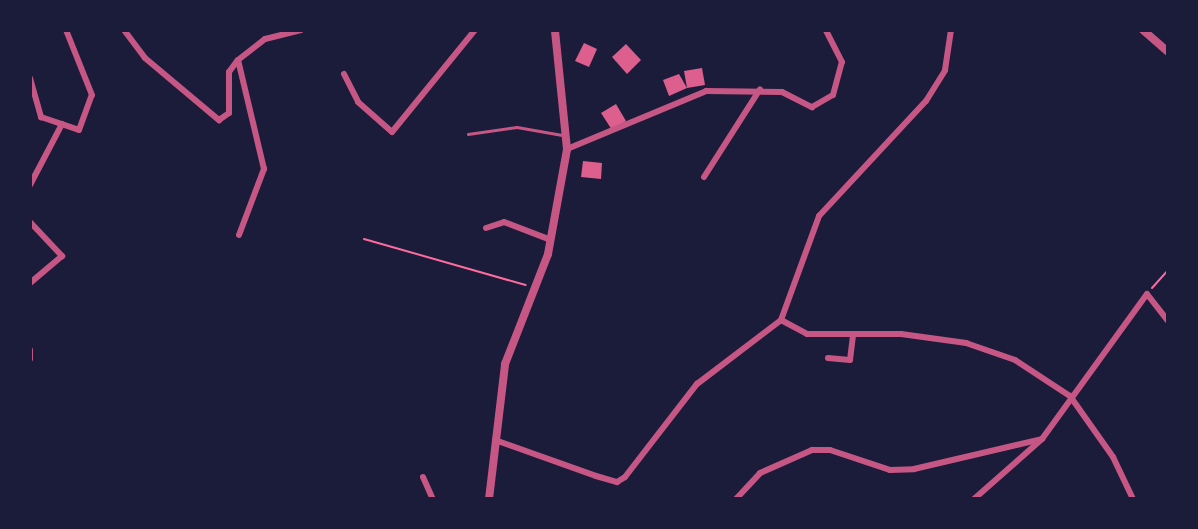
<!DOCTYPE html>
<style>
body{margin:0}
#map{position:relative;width:1198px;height:529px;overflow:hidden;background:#1b1b3a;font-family:"PT Serif",serif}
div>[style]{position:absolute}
.building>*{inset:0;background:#dd5f8e}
.path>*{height:2px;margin:-1px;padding:0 1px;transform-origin:1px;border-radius:1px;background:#ff6b9d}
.service>*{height:2.5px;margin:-1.25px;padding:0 1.25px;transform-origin:1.25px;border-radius:1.25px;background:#c65784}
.minor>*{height:6px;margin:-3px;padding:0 3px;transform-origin:3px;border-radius:3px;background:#c65784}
.tertiary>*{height:8px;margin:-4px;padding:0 4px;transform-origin:4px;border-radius:4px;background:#c65784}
span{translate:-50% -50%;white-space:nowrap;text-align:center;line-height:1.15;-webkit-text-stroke:7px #1b1b3a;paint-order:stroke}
.frame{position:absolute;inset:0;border:32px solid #1b1b3a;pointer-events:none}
</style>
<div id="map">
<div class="building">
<i style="clip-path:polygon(584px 43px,597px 49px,589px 67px,575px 61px)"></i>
<i style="clip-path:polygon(626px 44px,641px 60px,627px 74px,612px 57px)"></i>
<i style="clip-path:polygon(702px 68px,705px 85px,687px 88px,684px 71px)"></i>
<i style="clip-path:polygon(679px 74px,687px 88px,669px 96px,663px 80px)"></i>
<i style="clip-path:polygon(616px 104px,626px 121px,612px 130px,601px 113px)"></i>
<i style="clip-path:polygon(583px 161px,602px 163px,601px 179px,581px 177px)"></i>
</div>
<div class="path">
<i style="left:364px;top:239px;width:168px;rotate:15.9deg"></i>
<i style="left:1152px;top:288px;width:24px;rotate:-48deg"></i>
</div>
<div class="service">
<i style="left:468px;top:134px;width:49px;rotate:-8.1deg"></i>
<i style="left:517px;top:127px;width:47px;rotate:9.9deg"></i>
</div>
<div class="minor">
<i style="left:124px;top:30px;width:35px;rotate:53deg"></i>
<i style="left:145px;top:58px;width:97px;rotate:40deg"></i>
<i style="left:219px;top:120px;width:12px;rotate:-35deg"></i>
<i style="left:229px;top:113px;width:41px;rotate:-90deg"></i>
<i style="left:229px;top:72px;width:14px;rotate:-54deg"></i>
<i style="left:344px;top:74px;width:31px;rotate:63deg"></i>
<i style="left:358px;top:102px;width:45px;rotate:41.4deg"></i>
<i style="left:392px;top:132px;width:132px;rotate:-50.9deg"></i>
<i style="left:30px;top:78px;width:41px;rotate:74.2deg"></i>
<i style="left:41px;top:117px;width:40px;rotate:18.9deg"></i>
<i style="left:79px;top:130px;width:37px;rotate:-70deg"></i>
<i style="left:92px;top:95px;width:70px;rotate:-111.8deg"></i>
<i style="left:567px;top:149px;width:151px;rotate:-22.6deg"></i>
<i style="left:706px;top:91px;width:76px;rotate:0.8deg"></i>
<i style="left:782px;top:92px;width:34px;rotate:27deg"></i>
<i style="left:812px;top:107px;width:24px;rotate:-30deg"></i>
<i style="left:833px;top:95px;width:34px;rotate:-75deg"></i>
<i style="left:842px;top:62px;width:36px;rotate:-117deg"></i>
<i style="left:704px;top:177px;width:104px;rotate:-57.5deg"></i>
<i style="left:30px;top:185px;width:69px;rotate:-62.3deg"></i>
<i style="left:30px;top:222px;width:47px;rotate:46.7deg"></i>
<i style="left:62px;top:256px;width:42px;rotate:139.8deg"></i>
<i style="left:486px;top:228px;width:19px;rotate:-18deg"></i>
<i style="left:504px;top:222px;width:50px;rotate:21deg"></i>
<i style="left:239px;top:235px;width:71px;rotate:-69.3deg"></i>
<i style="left:264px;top:169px;width:112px;rotate:-103.4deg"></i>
<i style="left:238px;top:60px;width:34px;rotate:-38deg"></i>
<i style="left:265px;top:39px;width:37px;rotate:-14deg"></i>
<i style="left:781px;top:320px;width:30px;rotate:28deg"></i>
<i style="left:807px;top:334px;width:94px"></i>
<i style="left:901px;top:334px;width:66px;rotate:7.9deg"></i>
<i style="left:966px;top:343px;width:52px;rotate:19.1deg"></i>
<i style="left:1015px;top:360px;width:66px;rotate:33.2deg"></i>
<i style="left:1070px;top:396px;width:75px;rotate:54.8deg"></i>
<i style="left:1113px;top:457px;width:47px;rotate:64.5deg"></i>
<i style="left:30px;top:350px;width:9px;rotate:90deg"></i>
<i style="left:828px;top:358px;width:22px;rotate:5deg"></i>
<i style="left:850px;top:360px;width:25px;rotate:-83deg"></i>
<i style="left:495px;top:440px;width:107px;rotate:19.6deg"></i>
<i style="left:596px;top:476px;width:22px;rotate:16deg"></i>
<i style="left:617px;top:482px;width:9px;rotate:-32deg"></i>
<i style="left:625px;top:477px;width:118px;rotate:-52.3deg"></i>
<i style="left:697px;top:384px;width:106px;rotate:-37.3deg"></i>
<i style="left:781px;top:320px;width:111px;rotate:-69.9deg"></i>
<i style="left:819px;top:216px;width:157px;rotate:-47.1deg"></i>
<i style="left:926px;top:101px;width:36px;rotate:-58deg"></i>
<i style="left:945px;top:70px;width:40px;rotate:-81.5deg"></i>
<i style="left:423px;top:477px;width:24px;rotate:66deg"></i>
<i style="left:736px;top:499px;width:35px;rotate:-47deg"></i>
<i style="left:760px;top:473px;width:57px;rotate:-23.9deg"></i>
<i style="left:812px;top:450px;width:18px"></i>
<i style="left:830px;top:450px;width:63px;rotate:18.4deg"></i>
<i style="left:890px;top:470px;width:24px;rotate:-2deg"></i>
<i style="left:914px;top:469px;width:131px;rotate:-13.2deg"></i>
<i style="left:974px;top:499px;width:91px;rotate:-41.4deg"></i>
<i style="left:1042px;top:439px;width:179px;rotate:-54.1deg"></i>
<i style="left:1147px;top:294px;width:34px;rotate:52deg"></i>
</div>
<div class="tertiary">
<i style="left:1143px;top:30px;width:33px;rotate:41deg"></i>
<i style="left:489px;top:499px;width:136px;rotate:-83.2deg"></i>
<i style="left:505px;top:364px;width:118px;rotate:-68.6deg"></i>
<i style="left:548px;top:254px;width:107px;rotate:-79.7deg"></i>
<i style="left:567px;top:149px;width:120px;rotate:-95.8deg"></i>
</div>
<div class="frame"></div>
</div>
